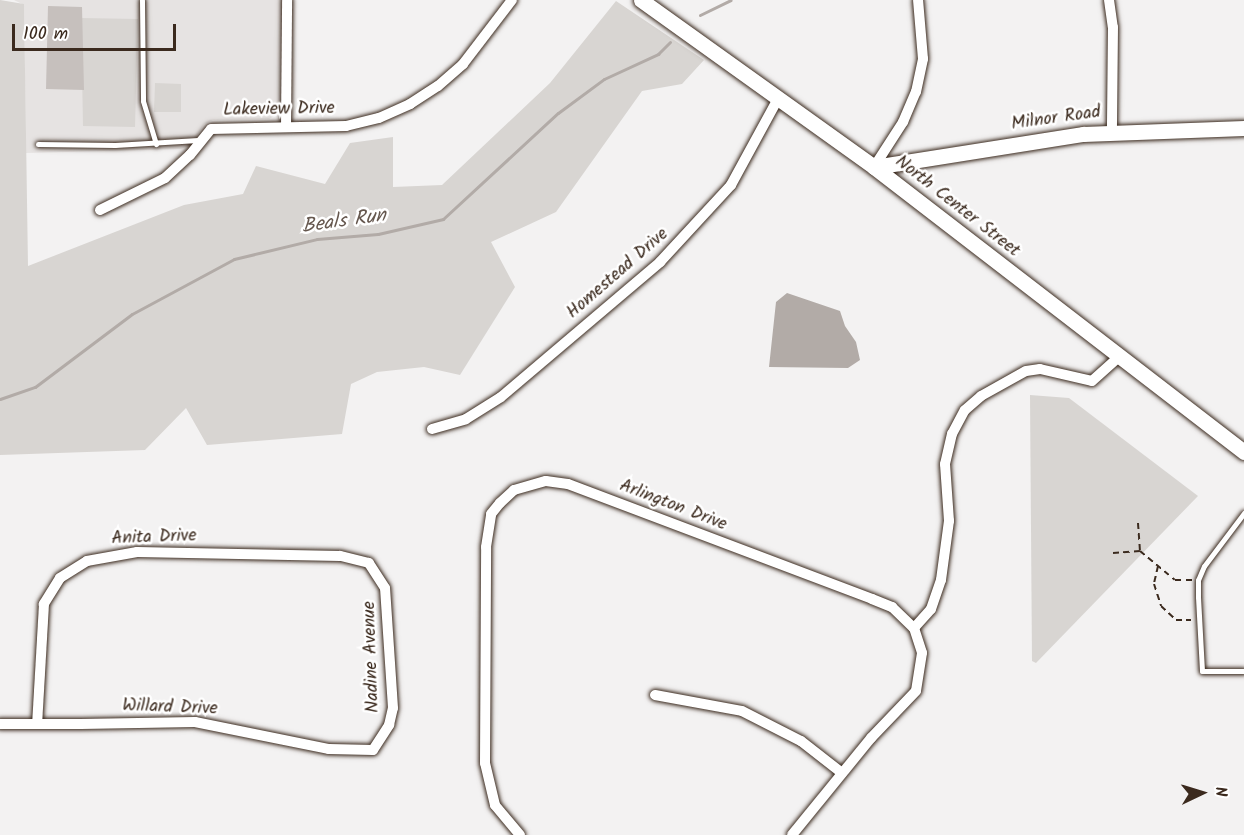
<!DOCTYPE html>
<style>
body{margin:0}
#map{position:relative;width:1244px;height:835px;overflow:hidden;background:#f3f2f2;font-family:Kalam,sans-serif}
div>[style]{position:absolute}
.built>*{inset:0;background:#e6e3e2}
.green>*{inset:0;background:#d8d5d2}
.water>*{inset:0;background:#b2aba7}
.stream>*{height:3px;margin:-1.5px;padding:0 1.5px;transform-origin:1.5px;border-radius:1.5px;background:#b2aba7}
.building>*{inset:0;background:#c6c0bd}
.path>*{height:2px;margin-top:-1px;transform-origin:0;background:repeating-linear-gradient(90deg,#3b2a1e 0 6px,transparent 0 10.5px)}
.roads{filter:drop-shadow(0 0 2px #3b2a1e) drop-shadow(0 0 2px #3b2a1e)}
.lane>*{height:5px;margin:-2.5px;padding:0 2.5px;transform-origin:2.5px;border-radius:2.5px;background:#fff}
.street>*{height:10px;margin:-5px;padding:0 5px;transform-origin:5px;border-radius:5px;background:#fff}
.secondary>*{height:15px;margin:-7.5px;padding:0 7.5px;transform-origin:7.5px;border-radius:7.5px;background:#fff}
span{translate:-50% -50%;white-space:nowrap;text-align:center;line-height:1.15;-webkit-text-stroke:5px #fff;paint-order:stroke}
.street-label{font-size:18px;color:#3b2a1e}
.water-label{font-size:20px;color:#65574e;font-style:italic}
.north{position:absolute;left:1172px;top:763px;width:60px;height:60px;-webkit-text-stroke:4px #fff;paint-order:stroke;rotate:86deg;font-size:16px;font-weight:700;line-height:24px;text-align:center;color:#3b2a1e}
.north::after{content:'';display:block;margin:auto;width:21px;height:27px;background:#3b2a1e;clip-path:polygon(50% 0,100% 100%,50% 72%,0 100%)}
.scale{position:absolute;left:12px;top:24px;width:164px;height:27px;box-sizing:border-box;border:3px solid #3b2a1e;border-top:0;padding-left:8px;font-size:18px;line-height:21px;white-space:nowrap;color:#3b2a1e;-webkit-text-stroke:4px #fff;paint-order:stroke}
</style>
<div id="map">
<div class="built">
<i style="clip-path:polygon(14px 0,283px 0,281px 112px,269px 119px,213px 120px,204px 124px,191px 145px,181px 149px,26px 153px,24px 5px)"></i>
</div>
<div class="green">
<i style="clip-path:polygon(0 0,24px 4px,28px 266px,184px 205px,243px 194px,256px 166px,325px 184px,350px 143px,393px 137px,393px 187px,442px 185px,550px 83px,616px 1px,704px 60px,682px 84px,642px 91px,556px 212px,491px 242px,515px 287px,460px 375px,424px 367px,377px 372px,351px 384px,342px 434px,207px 445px,186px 408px,145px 450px,0 455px)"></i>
<i style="clip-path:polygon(81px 18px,138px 19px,135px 127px,83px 126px)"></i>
<i style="clip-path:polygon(155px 83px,181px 84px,181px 112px,154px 112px)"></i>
<i style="clip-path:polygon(1030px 395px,1069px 398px,1198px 496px,1036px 663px,1032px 661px)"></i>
</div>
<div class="water">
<i style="clip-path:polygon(787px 293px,840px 311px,845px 326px,856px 342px,860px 360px,848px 368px,769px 367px,776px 302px)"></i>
</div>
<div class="stream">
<i style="left:700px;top:15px;width:34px;rotate:-26deg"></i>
<i style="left:0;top:399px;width:37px;rotate:-19deg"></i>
<i style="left:35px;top:387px;width:121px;rotate:-37deg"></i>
<i style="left:132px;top:314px;width:116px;rotate:-28.3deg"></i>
<i style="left:234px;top:259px;width:85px;rotate:-13.5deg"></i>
<i style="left:317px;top:239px;width:61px;rotate:-4.7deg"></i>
<i style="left:378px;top:234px;width:67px;rotate:-13deg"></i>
<i style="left:443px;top:219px;width:156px;rotate:-42.7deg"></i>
<i style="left:558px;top:113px;width:57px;rotate:-36.5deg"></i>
<i style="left:604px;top:79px;width:60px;rotate:-24.8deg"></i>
<i style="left:658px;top:54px;width:17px;rotate:-45deg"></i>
</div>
<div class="building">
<i style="clip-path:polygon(48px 6px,82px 7px,84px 90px,46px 89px)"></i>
</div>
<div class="path">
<i style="left:1138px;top:523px;width:28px;rotate:86deg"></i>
<i style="left:1140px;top:551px;width:45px;rotate:39.6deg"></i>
<i style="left:1175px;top:580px;width:17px"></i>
<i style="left:1113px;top:553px;width:27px;rotate:-4deg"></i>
<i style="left:1158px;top:566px;width:18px;rotate:103deg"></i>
<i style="left:1154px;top:584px;width:23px;rotate:72deg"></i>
<i style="left:1161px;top:606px;width:21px;rotate:43deg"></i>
<i style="left:1176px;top:620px;width:15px"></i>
</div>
<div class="roads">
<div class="lane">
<i style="left:142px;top:0;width:101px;rotate:89.4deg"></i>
<i style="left:143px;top:101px;width:45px;rotate:73.2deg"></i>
<i style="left:38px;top:144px;width:77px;rotate:0.7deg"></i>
<i style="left:115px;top:145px;width:83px;rotate:-3.4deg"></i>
<i style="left:1244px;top:513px;width:66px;rotate:127deg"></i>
<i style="left:1204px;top:566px;width:15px;rotate:113deg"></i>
<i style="left:1198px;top:580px;width:17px;rotate:90deg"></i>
<i style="left:1198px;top:597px;width:74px;rotate:86.9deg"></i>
<i style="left:1202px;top:671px;width:42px"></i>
</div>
<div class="street">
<i style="left:1109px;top:0;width:27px;rotate:82deg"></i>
<i style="left:1113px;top:27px;width:104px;rotate:90.6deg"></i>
<i style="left:286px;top:127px;width:127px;rotate:-89.5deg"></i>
<i style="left:874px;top:167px;width:54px;rotate:-57.2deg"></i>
<i style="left:903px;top:122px;width:33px;rotate:-67deg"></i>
<i style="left:916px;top:92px;width:34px;rotate:-78deg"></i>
<i style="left:923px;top:59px;width:59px;rotate:-94.8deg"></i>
<i style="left:100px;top:210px;width:72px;rotate:-26.2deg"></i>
<i style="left:165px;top:178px;width:34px;rotate:-43deg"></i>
<i style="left:190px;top:155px;width:33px;rotate:-51deg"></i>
<i style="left:211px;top:129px;width:135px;rotate:-1.3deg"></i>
<i style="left:346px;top:126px;width:34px;rotate:-14deg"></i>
<i style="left:379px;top:118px;width:34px;rotate:-24deg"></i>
<i style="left:410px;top:104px;width:33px;rotate:-33deg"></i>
<i style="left:438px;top:86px;width:33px;rotate:-41deg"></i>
<i style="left:463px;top:64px;width:81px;rotate:-52.6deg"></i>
<i style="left:432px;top:429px;width:35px;rotate:-16deg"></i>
<i style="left:466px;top:419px;width:41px;rotate:-32.2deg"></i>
<i style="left:501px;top:397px;width:209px;rotate:-40.3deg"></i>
<i style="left:660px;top:262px;width:105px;rotate:-47.3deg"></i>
<i style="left:731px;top:185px;width:100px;rotate:-61.4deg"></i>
<i style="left:914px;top:628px;width:25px;rotate:-48deg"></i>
<i style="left:931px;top:609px;width:31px;rotate:-71deg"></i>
<i style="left:941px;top:580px;width:60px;rotate:-82.3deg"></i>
<i style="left:949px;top:521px;width:57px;rotate:-94deg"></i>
<i style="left:945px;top:464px;width:31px;rotate:-77deg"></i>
<i style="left:952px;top:434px;width:27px;rotate:-62deg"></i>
<i style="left:965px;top:410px;width:21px;rotate:-41deg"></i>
<i style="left:981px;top:396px;width:51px;rotate:-29.1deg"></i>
<i style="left:1026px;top:371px;width:14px;rotate:-8deg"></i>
<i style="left:1040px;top:369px;width:53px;rotate:13deg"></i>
<i style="left:1092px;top:381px;width:36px;rotate:-42deg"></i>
<i style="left:655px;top:695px;width:88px;rotate:10.4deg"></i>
<i style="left:742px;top:711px;width:66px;rotate:27deg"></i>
<i style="left:801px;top:741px;width:52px;rotate:38deg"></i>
<i style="left:0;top:724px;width:81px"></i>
<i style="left:81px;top:724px;width:114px;rotate:-1deg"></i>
<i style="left:195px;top:722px;width:137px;rotate:11.4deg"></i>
<i style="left:329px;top:749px;width:44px;rotate:1.3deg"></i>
<i style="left:373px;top:750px;width:30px;rotate:-57deg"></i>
<i style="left:389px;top:725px;width:17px;rotate:-77deg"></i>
<i style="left:393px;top:708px;width:120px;rotate:-93.8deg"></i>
<i style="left:385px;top:588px;width:30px;rotate:-123deg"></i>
<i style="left:369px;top:563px;width:30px;rotate:-166deg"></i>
<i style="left:340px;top:556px;width:203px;rotate:-178.9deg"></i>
<i style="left:137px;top:552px;width:51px;rotate:169.8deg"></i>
<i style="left:87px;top:561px;width:32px;rotate:148deg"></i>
<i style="left:60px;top:578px;width:31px;rotate:122deg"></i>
<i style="left:44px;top:604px;width:120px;rotate:93.3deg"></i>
<i style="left:520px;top:835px;width:39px;rotate:-130deg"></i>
<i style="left:495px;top:805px;width:43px;rotate:-103.4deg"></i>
<i style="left:485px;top:763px;width:216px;rotate:-89.7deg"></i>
<i style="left:486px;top:547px;width:33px;rotate:-81deg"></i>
<i style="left:491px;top:514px;width:14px;rotate:-51deg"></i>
<i style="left:500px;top:503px;width:19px;rotate:-43deg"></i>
<i style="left:514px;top:490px;width:33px;rotate:-16deg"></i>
<i style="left:546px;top:481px;width:22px;rotate:8deg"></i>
<i style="left:568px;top:484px;width:325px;rotate:20.7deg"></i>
<i style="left:872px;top:599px;width:22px;rotate:22deg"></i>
<i style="left:892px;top:607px;width:30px;rotate:44deg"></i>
<i style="left:914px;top:628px;width:26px;rotate:72deg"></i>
<i style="left:922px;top:653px;width:38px;rotate:99deg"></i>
<i style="left:916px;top:691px;width:65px;rotate:133.8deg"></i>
<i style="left:871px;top:738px;width:125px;rotate:129.2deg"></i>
</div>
<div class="secondary">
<i style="left:641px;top:0;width:287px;rotate:35.6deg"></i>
<i style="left:874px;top:167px;width:467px;rotate:37.6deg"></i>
<i style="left:874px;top:167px;width:212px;rotate:-9deg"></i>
<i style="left:1083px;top:134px;width:161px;rotate:-2.1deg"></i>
</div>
</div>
<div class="street-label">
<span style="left:279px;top:110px;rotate:-1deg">Lakeview Drive</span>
<span style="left:1056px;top:119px;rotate:-8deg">Milnor Road</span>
<span style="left:957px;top:207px;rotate:38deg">North Center Street</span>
<span style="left:618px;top:274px;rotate:-41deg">Homestead Drive</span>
<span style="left:673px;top:506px;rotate:21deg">Arlington Drive</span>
<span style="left:154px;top:538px;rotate:-2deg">Anita Drive</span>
<span style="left:372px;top:657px;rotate:-92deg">Nadine Avenue</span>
<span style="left:170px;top:708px;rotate:2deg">Willard Drive</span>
</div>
<div class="water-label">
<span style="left:344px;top:222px;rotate:-8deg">Beals Run</span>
</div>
<div class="north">N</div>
<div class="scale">100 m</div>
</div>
